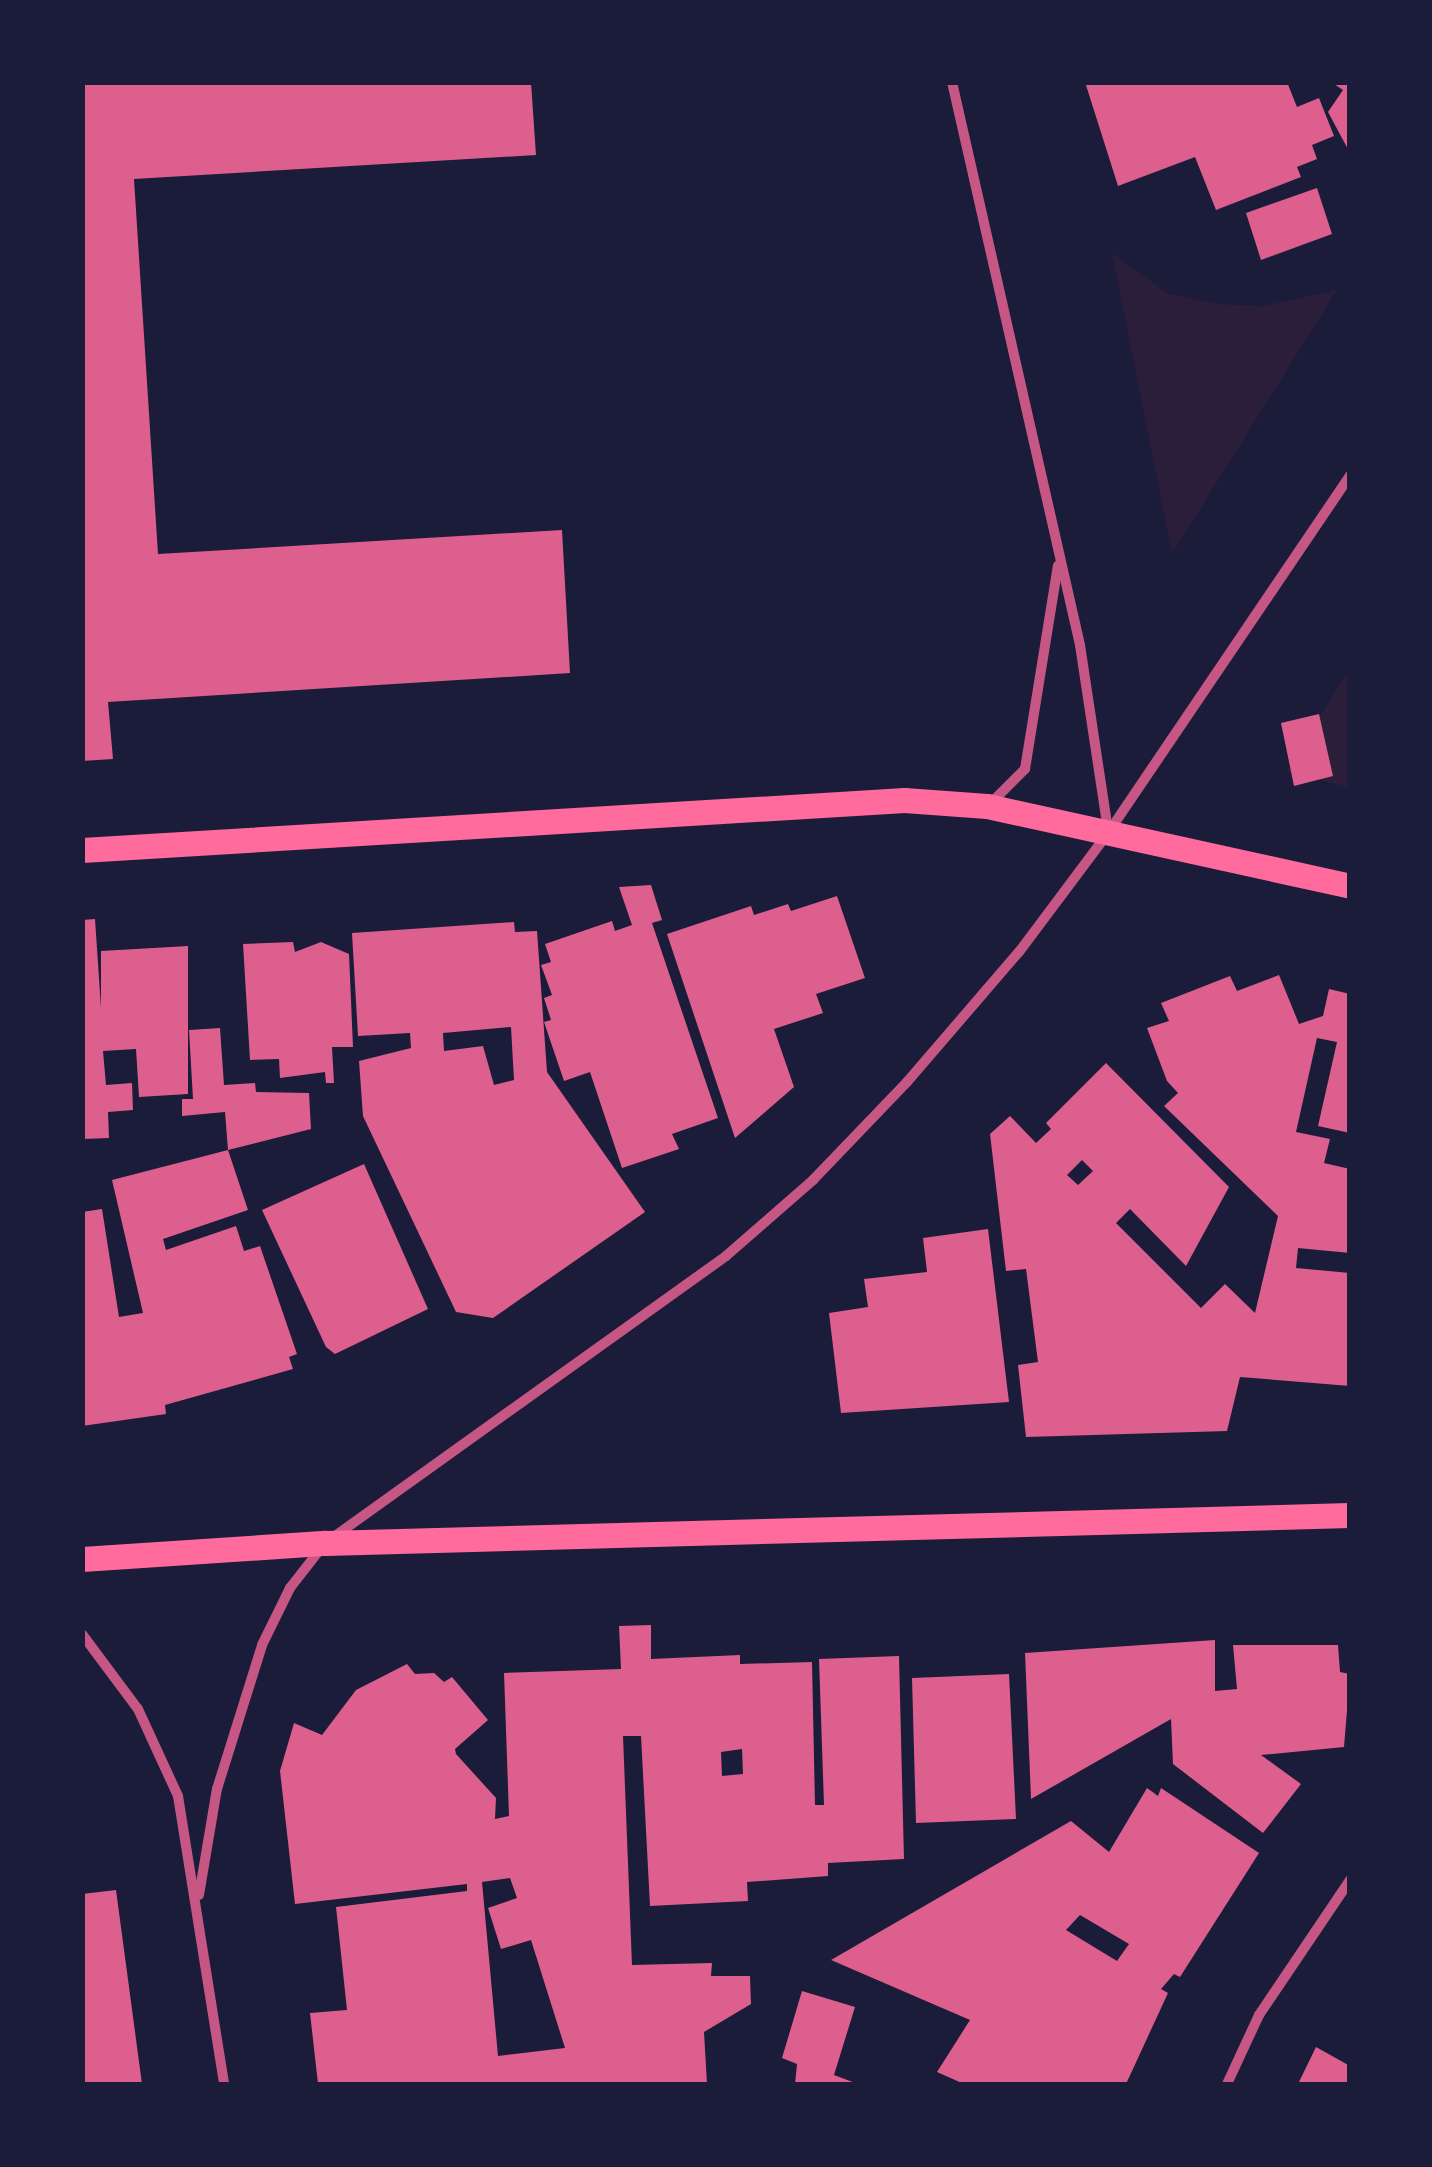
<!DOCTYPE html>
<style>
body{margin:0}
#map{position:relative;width:1432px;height:2167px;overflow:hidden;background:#1b1b3a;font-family:Karla,sans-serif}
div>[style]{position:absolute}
.green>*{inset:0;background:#2a1e3b}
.building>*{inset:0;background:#dd5f8e}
.minor>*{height:10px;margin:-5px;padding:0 5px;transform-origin:5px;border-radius:5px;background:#c65784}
.primary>*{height:25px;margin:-12.5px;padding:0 12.5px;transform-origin:12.5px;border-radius:12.5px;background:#ff6b9d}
span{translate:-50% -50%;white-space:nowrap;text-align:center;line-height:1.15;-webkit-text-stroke:8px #1b1b3a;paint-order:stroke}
.frame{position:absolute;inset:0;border:85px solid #1b1b3a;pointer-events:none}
</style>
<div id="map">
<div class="green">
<i style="clip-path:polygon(1112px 253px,1167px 293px,1217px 304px,1263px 306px,1337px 290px,1172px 554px)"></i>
<i style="clip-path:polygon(1349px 669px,1349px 787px,1286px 772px)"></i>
</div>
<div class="building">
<i style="clip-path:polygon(82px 82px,531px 82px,536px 155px,134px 179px,158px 554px,562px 530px,570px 673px,108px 702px,113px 759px,82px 761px)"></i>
<i style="clip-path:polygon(1085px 82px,1287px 82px,1297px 107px,1319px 98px,1334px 136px,1312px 145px,1317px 159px,1297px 167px,1301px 177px,1216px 210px,1195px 157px,1118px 186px)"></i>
<i style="clip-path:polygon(1331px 82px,1350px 82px,1350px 153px,1328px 112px,1343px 90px)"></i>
<i style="clip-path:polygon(1317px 188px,1332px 234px,1261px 260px,1246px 213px)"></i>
<i style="clip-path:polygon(1319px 714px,1333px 776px,1294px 786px,1281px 723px)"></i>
<i style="clip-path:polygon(651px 885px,662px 920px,652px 923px,718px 1118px,672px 1134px,679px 1149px,622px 1168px,590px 1072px,564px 1081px,544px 1022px,551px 1020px,544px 998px,552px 995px,541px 965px,551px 962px,545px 944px,612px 921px,615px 931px,632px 925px,619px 887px)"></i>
<i style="clip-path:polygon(837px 896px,865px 978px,816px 994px,823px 1013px,774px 1029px,794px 1087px,735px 1138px,667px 934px,751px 906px,754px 915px,788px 904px,791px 911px)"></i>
<i style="clip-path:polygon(95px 919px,101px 1008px,101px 951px,188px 946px,188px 1094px,139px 1097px,136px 1049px,103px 1051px,106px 1085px,132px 1083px,133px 1110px,108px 1112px,109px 1138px,82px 1139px,82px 920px)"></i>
<i style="clip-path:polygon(evenodd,514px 922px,515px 932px,537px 931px,547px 1072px,645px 1212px,493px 1318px,456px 1312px,363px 1116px,359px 1061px,411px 1048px,410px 1033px,358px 1036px,352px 933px,514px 922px,511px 1027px,514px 1080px,494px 1085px,483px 1046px,444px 1051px,443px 1033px,511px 1027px)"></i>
<i style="clip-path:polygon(293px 942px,295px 952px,321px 942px,349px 954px,353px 1047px,332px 1047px,334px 1083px,326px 1083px,325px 1072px,280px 1078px,279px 1059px,250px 1060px,243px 944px)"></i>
<i style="clip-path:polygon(evenodd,1279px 975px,1299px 1024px,1323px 1016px,1329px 989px,1350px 994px,1350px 1133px,1318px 1126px,1337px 1042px,1317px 1038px,1296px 1132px,1330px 1139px,1324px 1163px,1350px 1169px,1350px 1253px,1298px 1248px,1296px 1268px,1350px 1273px,1350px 1386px,1240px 1377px,1227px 1431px,1026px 1437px,1018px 1365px,1038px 1362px,1026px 1269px,1006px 1271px,990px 1134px,1010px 1116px,1036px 1143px,1051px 1129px,1046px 1123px,1106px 1063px,1229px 1187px,1186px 1266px,1130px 1209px,1116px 1223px,1201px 1308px,1225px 1284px,1255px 1313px,1278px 1216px,1164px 1106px,1178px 1093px,1167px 1081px,1147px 1028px,1169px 1021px,1161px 1003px,1230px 976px,1237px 991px,1279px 975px,1082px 1160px,1093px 1171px,1078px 1185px,1067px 1175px,1082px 1160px)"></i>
<i style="clip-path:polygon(220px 1028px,224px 1085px,255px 1083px,256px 1092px,309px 1093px,311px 1129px,228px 1150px,225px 1112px,182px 1116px,182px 1099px,193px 1099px,189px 1030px)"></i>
<i style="clip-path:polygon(228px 1150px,248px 1210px,163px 1239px,166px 1250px,236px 1226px,244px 1251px,260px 1246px,297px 1354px,289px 1357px,293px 1369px,165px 1405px,166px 1414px,82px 1426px,82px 1212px,102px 1209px,119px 1317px,143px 1313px,112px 1180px)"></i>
<i style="clip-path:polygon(364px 1164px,428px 1309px,335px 1354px,326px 1347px,262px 1210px)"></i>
<i style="clip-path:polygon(988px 1229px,1009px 1402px,841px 1413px,829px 1313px,868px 1307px,864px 1279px,927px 1272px,923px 1238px)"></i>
<i style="clip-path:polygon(evenodd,651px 1625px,651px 1659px,740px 1655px,740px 1664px,812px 1662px,815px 1805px,824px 1805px,819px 1659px,899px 1656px,904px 1859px,828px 1863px,828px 1876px,747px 1882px,748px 1901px,650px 1906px,641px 1736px,623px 1736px,632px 1965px,712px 1963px,711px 1976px,750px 1976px,751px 2004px,704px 2032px,707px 2084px,318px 2084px,310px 2013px,347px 2010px,336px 1907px,467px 1891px,467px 1884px,295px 1904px,280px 1771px,294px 1723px,322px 1735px,356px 1690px,407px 1664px,415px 1674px,434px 1673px,444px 1682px,452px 1677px,488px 1720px,455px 1749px,456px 1754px,496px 1798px,495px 1819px,509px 1816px,504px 1673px,621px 1669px,619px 1626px,651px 1625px,742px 1749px,743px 1774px,722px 1776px,721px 1752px,742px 1749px,651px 1625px,510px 1878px,517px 1898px,488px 1908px,501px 1949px,531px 1940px,565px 2048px,498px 2056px,482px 1882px,510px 1878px)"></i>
<i style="clip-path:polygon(1215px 1640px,1215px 1691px,1237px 1689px,1233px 1645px,1338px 1645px,1340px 1672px,1350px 1674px,1344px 1747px,1261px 1755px,1301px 1784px,1263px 1833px,1173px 1764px,1171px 1719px,1031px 1799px,1025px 1653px)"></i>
<i style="clip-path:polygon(1009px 1674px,1016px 1819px,916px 1823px,912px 1678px)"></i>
<i style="clip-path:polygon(evenodd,1147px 1788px,1158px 1796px,1161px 1788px,1259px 1853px,1180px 1977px,1174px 1974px,1161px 1989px,1168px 1993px,1126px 2084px,964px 2084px,937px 2072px,970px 2020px,831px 1960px,1071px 1821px,1109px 1852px,1147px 1788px,1080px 1915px,1129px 1944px,1117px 1961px,1066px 1930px,1080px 1915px)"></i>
<i style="clip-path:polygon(116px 1890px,142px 2084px,82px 2084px,82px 1894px)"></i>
<i style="clip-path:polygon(802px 1991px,855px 2007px,834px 2075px,858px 2084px,795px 2084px,797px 2064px,782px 2058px)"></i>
<i style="clip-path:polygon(1316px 2047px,1350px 2066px,1350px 2084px,1298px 2084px)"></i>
</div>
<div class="minor">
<i style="left:952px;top:82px;width:577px;rotate:77.19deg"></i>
<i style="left:1080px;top:645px;width:187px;rotate:81.4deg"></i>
<i style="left:992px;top:802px;width:47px;rotate:-45deg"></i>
<i style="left:1025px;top:769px;width:206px;rotate:-80.8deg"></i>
<i style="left:335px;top:1536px;width:481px;rotate:-35.6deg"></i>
<i style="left:726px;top:1256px;width:116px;rotate:-41.1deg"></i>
<i style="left:813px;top:1180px;width:136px;rotate:-46.2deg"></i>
<i style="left:907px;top:1082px;width:172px;rotate:-49.3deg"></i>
<i style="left:1019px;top:952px;width:149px;rotate:-53.2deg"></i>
<i style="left:1108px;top:833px;width:432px;rotate:-55.9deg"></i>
<i style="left:82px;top:1634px;width:94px;rotate:53.3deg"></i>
<i style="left:138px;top:1709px;width:96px;rotate:65.3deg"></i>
<i style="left:178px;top:1796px;width:292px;rotate:80.9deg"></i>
<i style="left:199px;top:1895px;width:108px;rotate:-80.4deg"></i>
<i style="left:217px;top:1789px;width:151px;rotate:-72.6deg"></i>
<i style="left:262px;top:1645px;width:64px;rotate:-63.8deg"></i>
<i style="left:290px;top:1588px;width:52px;rotate:-52deg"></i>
<i style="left:1227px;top:2084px;width:76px;rotate:-65.1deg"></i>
<i style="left:1259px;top:2015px;width:163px;rotate:-56deg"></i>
</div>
<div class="primary">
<i style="left:82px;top:850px;width:824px;rotate:-3.48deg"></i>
<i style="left:904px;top:800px;width:83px;rotate:4.1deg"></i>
<i style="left:987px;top:806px;width:372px;rotate:12.4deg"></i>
<i style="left:82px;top:1559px;width:244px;rotate:-3.8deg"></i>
<i style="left:325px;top:1543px;width:1025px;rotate:-1.56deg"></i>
</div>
<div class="frame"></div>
</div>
